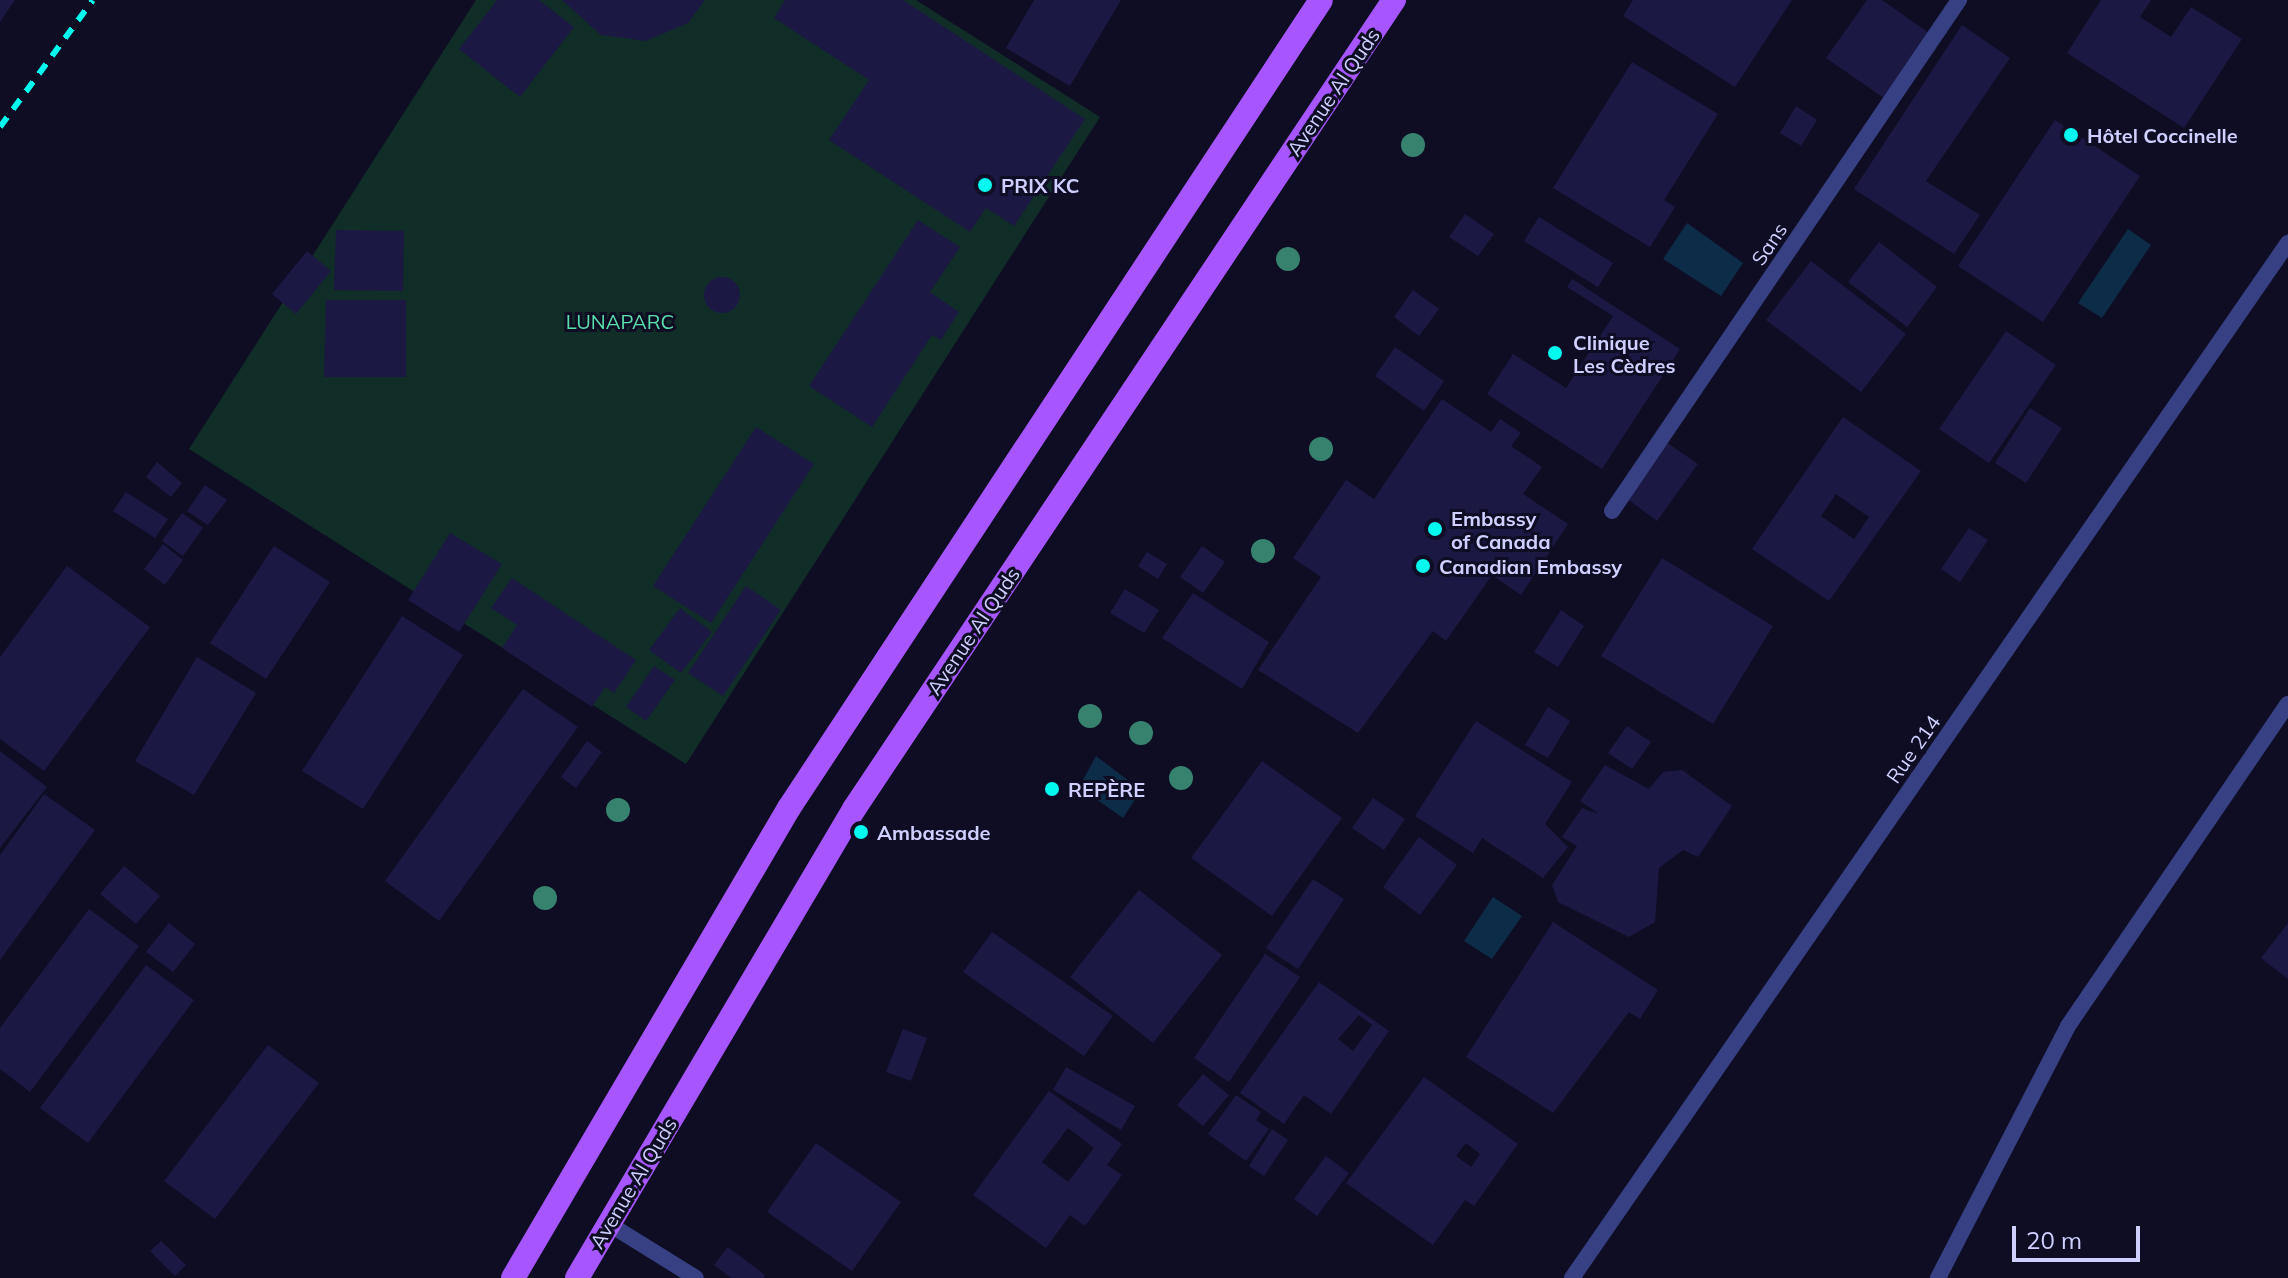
<!DOCTYPE html>
<meta charset="utf-8">
<style>
body{margin:0}
#map{position:relative;width:2288px;height:1278px;overflow:hidden;background:#0e0d23;font-family:Mulish,sans-serif}
div>[style]{position:absolute}
.green>*{inset:0;background:#102d27}
.water>*{inset:0;background:#0c2c48}
.building>*{inset:0;background:#1b1944}
.round{border-radius:50%}
.lane>*{height:16px;margin:-8px;padding:0 8px;transform-origin:8px;border-radius:8px;background:#374083}
.street>*{height:16px;margin:-8px;padding:0 8px;transform-origin:8px;border-radius:8px;background:#374083}
.primary>*{height:24px;margin:-12px;padding:0 12px;transform-origin:12px;border-radius:12px;background:#a756ff}
.rail>*{height:6px;margin-top:-3px;transform-origin:0;background:repeating-linear-gradient(90deg,#00faee 0 12px,transparent 0 22px)}
.trees>*{width:24px;height:24px;margin:-12px;border-radius:50%;background:#37826e}
.dots>*{width:22px;height:22px;translate:-50% -50%;box-sizing:border-box;border:4px solid #0e0d23;border-radius:50%}
span{translate:-50% -50%;white-space:nowrap;text-align:center;line-height:1.15;-webkit-text-stroke:6px #0e0d23;paint-order:stroke}
.street-label{font-size:20px;color:#cfd0ff}
.poi-label{font-size:20px;color:#cfd0ff;font-weight:700}
.left{translate:0 -50%;text-align:left}
.park-label{font-size:20px;color:#59e1ab}
.scale{position:absolute;left:2012px;top:1226px;width:128px;height:36px;box-sizing:border-box;border:4px solid #cfd0ff;border-top:0;padding-left:10px;font-size:24px;line-height:28px;white-space:nowrap;color:#cfd0ff;-webkit-text-stroke:6px #0e0d23;paint-order:stroke}
</style>
<div id="map">
<div class="green">
<i style="clip-path:polygon(476px 0,916px 0,1100px 117px,686px 764px,189px 449px)"></i>
</div>
<div class="water">
<i style="clip-path:polygon(1687px 223px,1743px 263px,1721px 296px,1663px 259px)"></i>
<i style="clip-path:polygon(2128px 229px,2151px 245px,2102px 318px,2078px 303px)"></i>
<i style="clip-path:polygon(1096px 756px,1141px 790px,1123px 818px,1079px 787px)"></i>
<i style="clip-path:polygon(1493px 897px,1522px 916px,1492px 959px,1464px 941px)"></i>
</div>
<div class="building">
<i style="clip-path:polygon(0 0,15px 0,0 22px)"></i>
<i style="clip-path:polygon(497px 0,539px 0,574px 27px,520px 97px,459px 49px)"></i>
<i style="clip-path:polygon(562px 0,705px 0,688px 23px,646px 41px,601px 35px)"></i>
<i style="clip-path:polygon(785px 0,903px 0,1085px 119px,1014px 226px,986px 208px,970px 232px,829px 140px,869px 80px,774px 18px)"></i>
<i style="clip-path:polygon(1034px 0,1121px 0,1070px 86px,1006px 48px)"></i>
<i style="clip-path:polygon(1633px 0,1792px 0,1735px 87px,1623px 16px)"></i>
<i style="clip-path:polygon(1867px 0,1882px 0,1936px 38px,1891px 103px,1826px 58px)"></i>
<i style="clip-path:polygon(2101px 0,2151px 0,2140px 17px,2171px 37px,2191px 7px,2242px 39px,2184px 128px,2067px 53px)"></i>
<i style="clip-path:polygon(1962px 25px,2010px 58px,1926px 181px,1980px 215px,1954px 254px,1854px 189px)"></i>
<i style="clip-path:polygon(1632px 62px,1718px 114px,1664px 200px,1675px 207px,1650px 247px,1553px 188px)"></i>
<i style="clip-path:polygon(1796px 106px,1817px 120px,1801px 146px,1780px 133px)"></i>
<i style="clip-path:polygon(2055px 120px,2140px 176px,2043px 322px,1958px 266px)"></i>
<i style="clip-path:polygon(1465px 214px,1494px 234px,1478px 256px,1449px 237px)"></i>
<i style="clip-path:polygon(1539px 217px,1613px 263px,1598px 287px,1524px 241px)"></i>
<i style="clip-path:polygon(918px 220px,960px 247px,930px 292px,959px 312px,941px 340px,932px 335px,872px 427px,809px 386px)"></i>
<i style="clip-path:polygon(336px 230px,404px 231px,403px 291px,334px 290px)"></i>
<i style="clip-path:polygon(1879px 242px,1937px 287px,1907px 327px,1848px 282px)"></i>
<i style="clip-path:polygon(307px 251px,331px 271px,296px 314px,272px 294px)"></i>
<i style="clip-path:polygon(1811px 261px,1906px 334px,1861px 392px,1766px 320px)"></i>
<i class="round" style="left:704px;top:277px;width:36px;height:36px"></i>
<i style="clip-path:polygon(1572px 279px,1680px 349px,1602px 469px,1487px 394px,1513px 354px,1566px 388px,1613px 316px,1567px 287px)"></i>
<i style="clip-path:polygon(1413px 290px,1439px 309px,1419px 336px,1394px 317px)"></i>
<i style="clip-path:polygon(326px 300px,406px 300px,406px 377px,324px 377px)"></i>
<i style="clip-path:polygon(2006px 331px,2056px 365px,1989px 463px,1939px 429px)"></i>
<i style="clip-path:polygon(1395px 347px,1444px 381px,1424px 411px,1375px 376px)"></i>
<i style="clip-path:polygon(1442px 399px,1491px 432px,1500px 419px,1521px 433px,1511px 446px,1542px 467px,1523px 494px,1568px 524px,1521px 595px,1492px 575px,1446px 641px,1433px 631px,1358px 733px,1258px 670px,1321px 577px,1293px 558px,1346px 480px,1374px 499px)"></i>
<i style="clip-path:polygon(2030px 408px,2062px 428px,2026px 483px,1995px 463px)"></i>
<i style="clip-path:polygon(evenodd,1843px 417px,1921px 471px,1829px 601px,1752px 549px,1843px 417px,1836px 494px,1869px 517px,1854px 539px,1821px 516px,1836px 494px)"></i>
<i style="clip-path:polygon(756px 427px,814px 464px,711px 623px,653px 586px)"></i>
<i style="clip-path:polygon(1666px 442px,1698px 464px,1657px 521px,1626px 498px)"></i>
<i style="clip-path:polygon(157px 462px,182px 483px,171px 497px,146px 477px)"></i>
<i style="clip-path:polygon(205px 485px,227px 500px,208px 525px,187px 511px)"></i>
<i style="clip-path:polygon(126px 492px,168px 519px,155px 538px,113px 511px)"></i>
<i style="clip-path:polygon(182px 513px,203px 528px,183px 556px,162px 541px)"></i>
<i style="clip-path:polygon(1969px 528px,1988px 540px,1960px 582px,1941px 569px)"></i>
<i style="clip-path:polygon(450px 533px,502px 564px,459px 632px,408px 600px)"></i>
<i style="clip-path:polygon(163px 544px,183px 560px,165px 585px,144px 569px)"></i>
<i style="clip-path:polygon(274px 546px,330px 582px,266px 679px,210px 643px)"></i>
<i style="clip-path:polygon(1202px 546px,1225px 562px,1203px 593px,1180px 577px)"></i>
<i style="clip-path:polygon(1147px 552px,1167px 564px,1158px 579px,1138px 566px)"></i>
<i style="clip-path:polygon(1662px 558px,1773px 626px,1713px 724px,1601px 656px)"></i>
<i style="clip-path:polygon(67px 566px,150px 627px,44px 771px,0 739px,0 657px)"></i>
<i style="clip-path:polygon(512px 578px,636px 660px,614px 693px,605px 687px,592px 707px,502px 648px,517px 625px,491px 608px)"></i>
<i style="clip-path:polygon(746px 586px,781px 610px,723px 696px,688px 673px)"></i>
<i style="clip-path:polygon(1125px 589px,1159px 610px,1144px 633px,1110px 613px)"></i>
<i style="clip-path:polygon(1193px 593px,1269px 642px,1242px 689px,1162px 638px)"></i>
<i style="clip-path:polygon(680px 608px,712px 632px,681px 673px,649px 650px)"></i>
<i style="clip-path:polygon(1561px 610px,1584px 626px,1558px 667px,1534px 652px)"></i>
<i style="clip-path:polygon(402px 616px,463px 655px,363px 809px,302px 771px)"></i>
<i style="clip-path:polygon(197px 657px,256px 693px,194px 795px,135px 761px)"></i>
<i style="clip-path:polygon(654px 666px,675px 680px,646px 721px,626px 707px)"></i>
<i style="clip-path:polygon(523px 689px,578px 727px,439px 921px,385px 881px)"></i>
<i style="clip-path:polygon(1548px 707px,1570px 721px,1548px 758px,1525px 745px)"></i>
<i style="clip-path:polygon(1476px 721px,1572px 782px,1545px 824px,1568px 847px,1543px 878px,1482px 838px,1473px 853px,1415px 816px)"></i>
<i style="clip-path:polygon(1627px 726px,1651px 742px,1632px 769px,1608px 753px)"></i>
<i style="clip-path:polygon(587px 741px,602px 752px,576px 788px,561px 777px)"></i>
<i style="clip-path:polygon(0 751px,47px 787px,0 848px)"></i>
<i style="clip-path:polygon(1262px 761px,1342px 818px,1272px 916px,1191px 858px)"></i>
<i style="clip-path:polygon(1605px 765px,1649px 789px,1663px 772px,1682px 770px,1732px 806px,1698px 857px,1683px 850px,1659px 868px,1655px 922px,1629px 937px,1558px 902px,1552px 885px,1577px 846px,1562px 837px,1582px 808px,1599px 814px,1580px 801px)"></i>
<i style="clip-path:polygon(44px 794px,95px 830px,0 960px,0 855px)"></i>
<i style="clip-path:polygon(1373px 798px,1405px 819px,1384px 850px,1352px 828px)"></i>
<i style="clip-path:polygon(1419px 837px,1457px 865px,1420px 915px,1383px 887px)"></i>
<i style="clip-path:polygon(124px 866px,160px 896px,136px 924px,100px 894px)"></i>
<i style="clip-path:polygon(1313px 879px,1344px 899px,1298px 969px,1266px 948px)"></i>
<i style="clip-path:polygon(1139px 890px,1222px 955px,1153px 1043px,1070px 977px)"></i>
<i style="clip-path:polygon(89px 909px,139px 946px,30px 1092px,0 1069px,0 1028px)"></i>
<i style="clip-path:polygon(1553px 922px,1658px 990px,1640px 1019px,1629px 1012px,1553px 1113px,1466px 1057px)"></i>
<i style="clip-path:polygon(169px 923px,195px 944px,173px 972px,146px 952px)"></i>
<i style="clip-path:polygon(2288px 923px,2288px 979px,2261px 958px)"></i>
<i style="clip-path:polygon(992px 932px,1113px 1016px,1084px 1056px,963px 972px)"></i>
<i style="clip-path:polygon(1265px 954px,1300px 977px,1229px 1082px,1194px 1058px)"></i>
<i style="clip-path:polygon(146px 965px,194px 1000px,88px 1143px,40px 1108px)"></i>
<i style="clip-path:polygon(evenodd,1319px 982px,1389px 1031px,1331px 1114px,1304px 1095px,1284px 1124px,1240px 1093px,1319px 982px,1359px 1015px,1372px 1025px,1353px 1051px,1338px 1039px,1359px 1015px)"></i>
<i style="clip-path:polygon(903px 1029px,927px 1038px,911px 1081px,886px 1072px)"></i>
<i style="clip-path:polygon(268px 1045px,319px 1083px,215px 1219px,164px 1181px)"></i>
<i style="clip-path:polygon(1066px 1067px,1135px 1106px,1121px 1130px,1053px 1090px)"></i>
<i style="clip-path:polygon(1203px 1074px,1229px 1095px,1203px 1126px,1177px 1105px)"></i>
<i style="clip-path:polygon(evenodd,1424px 1077px,1518px 1144px,1474px 1206px,1465px 1200px,1433px 1245px,1346px 1183px,1424px 1077px,1466px 1143px,1480px 1154px,1471px 1167px,1456px 1156px,1466px 1143px)"></i>
<i style="clip-path:polygon(evenodd,1049px 1091px,1122px 1144px,1107px 1165px,1122px 1175px,1085px 1226px,1070px 1215px,1046px 1248px,973px 1195px,1049px 1091px,1068px 1128px,1094px 1148px,1068px 1182px,1042px 1162px,1068px 1128px)"></i>
<i style="clip-path:polygon(1236px 1095px,1261px 1112px,1256px 1120px,1269px 1129px,1246px 1161px,1208px 1134px)"></i>
<i style="clip-path:polygon(1272px 1129px,1288px 1140px,1264px 1176px,1249px 1166px)"></i>
<i style="clip-path:polygon(816px 1143px,901px 1202px,852px 1271px,767px 1212px)"></i>
<i style="clip-path:polygon(1326px 1156px,1349px 1173px,1317px 1216px,1294px 1199px)"></i>
<i style="clip-path:polygon(161px 1241px,186px 1265px,175px 1276px,150px 1251px)"></i>
<i style="clip-path:polygon(728px 1247px,765px 1275px,763px 1278px,731px 1278px,714px 1265px)"></i>
</div>
<div class="lane">
<i style="left:1612px;top:511px;width:618px;rotate:-55.82deg"></i>
</div>
<div class="street">
<i style="left:609px;top:1224px;width:102px;rotate:31.8deg"></i>
<i style="left:1572px;top:1278px;width:1259px;rotate:-55.33deg"></i>
<i style="left:1938px;top:1278px;width:284px;rotate:-62.7deg"></i>
<i style="left:2068px;top:1026px;width:390px;rotate:-55.7deg"></i>
</div>
<div class="primary">
<i style="left:513px;top:1278px;width:545px;rotate:-59.58deg"></i>
<i style="left:789px;top:808px;width:967px;rotate:-56.64deg"></i>
<i style="left:577px;top:1278px;width:545px;rotate:-59.43deg"></i>
<i style="left:854px;top:809px;width:973px;rotate:-56.28deg"></i>
</div>
<div class="rail">
<i style="left:0;top:127px;width:157px;rotate:-53.8deg"></i>
</div>
<div class="trees">
<i style="left:1413px;top:145px"></i>
<i style="left:1288px;top:259px"></i>
<i style="left:1321px;top:449px"></i>
<i style="left:1263px;top:551px"></i>
<i style="left:1090px;top:716px"></i>
<i style="left:1141px;top:733px"></i>
<i style="left:1181px;top:778px"></i>
<i style="left:618px;top:810px"></i>
<i style="left:545px;top:898px"></i>
</div>
<div class="dots">
<i style="left:2071px;top:135px;background:#00faee"></i>
<i style="left:985px;top:185px;background:#00faee"></i>
<i style="left:1555px;top:353px;background:#00faee"></i>
<i style="left:1435px;top:529px;background:#00faee"></i>
<i style="left:1423px;top:566px;background:#00faee"></i>
<i style="left:1052px;top:789px;background:#00faee"></i>
<i style="left:861px;top:832px;background:#00faee"></i>
</div>
<div class="street-label">
<span style="left:1333px;top:92px;rotate:-56deg">Avenue Al Quds</span>
<span style="left:1769px;top:244px;rotate:-56deg">Sans</span>
<span style="left:973px;top:631px;rotate:-56deg">Avenue Al Quds</span>
<span style="left:1913px;top:749px;rotate:-55deg">Rue 214</span>
<span style="left:633px;top:1183px;rotate:-59deg">Avenue Al Quds</span>
</div>
<div class="poi-label">
<span class="left" style="left:2087px;top:135px">Hôtel Coccinelle</span>
<span class="left" style="left:1001px;top:185px">PRIX KC</span>
<span class="left" style="left:1573px;top:354px">Clinique<br>Les Cèdres</span>
<span class="left" style="left:1451px;top:530px">Embassy<br>of Canada</span>
<span class="left" style="left:1439px;top:566px">Canadian Embassy</span>
<span class="left" style="left:1068px;top:789px">REPÈRE</span>
<span class="left" style="left:877px;top:832px">Ambassade</span>
</div>
<div class="park-label">
<span style="left:620px;top:321px">LUNAPARC</span>
</div>
<div class="scale">20 m</div>
</div>
